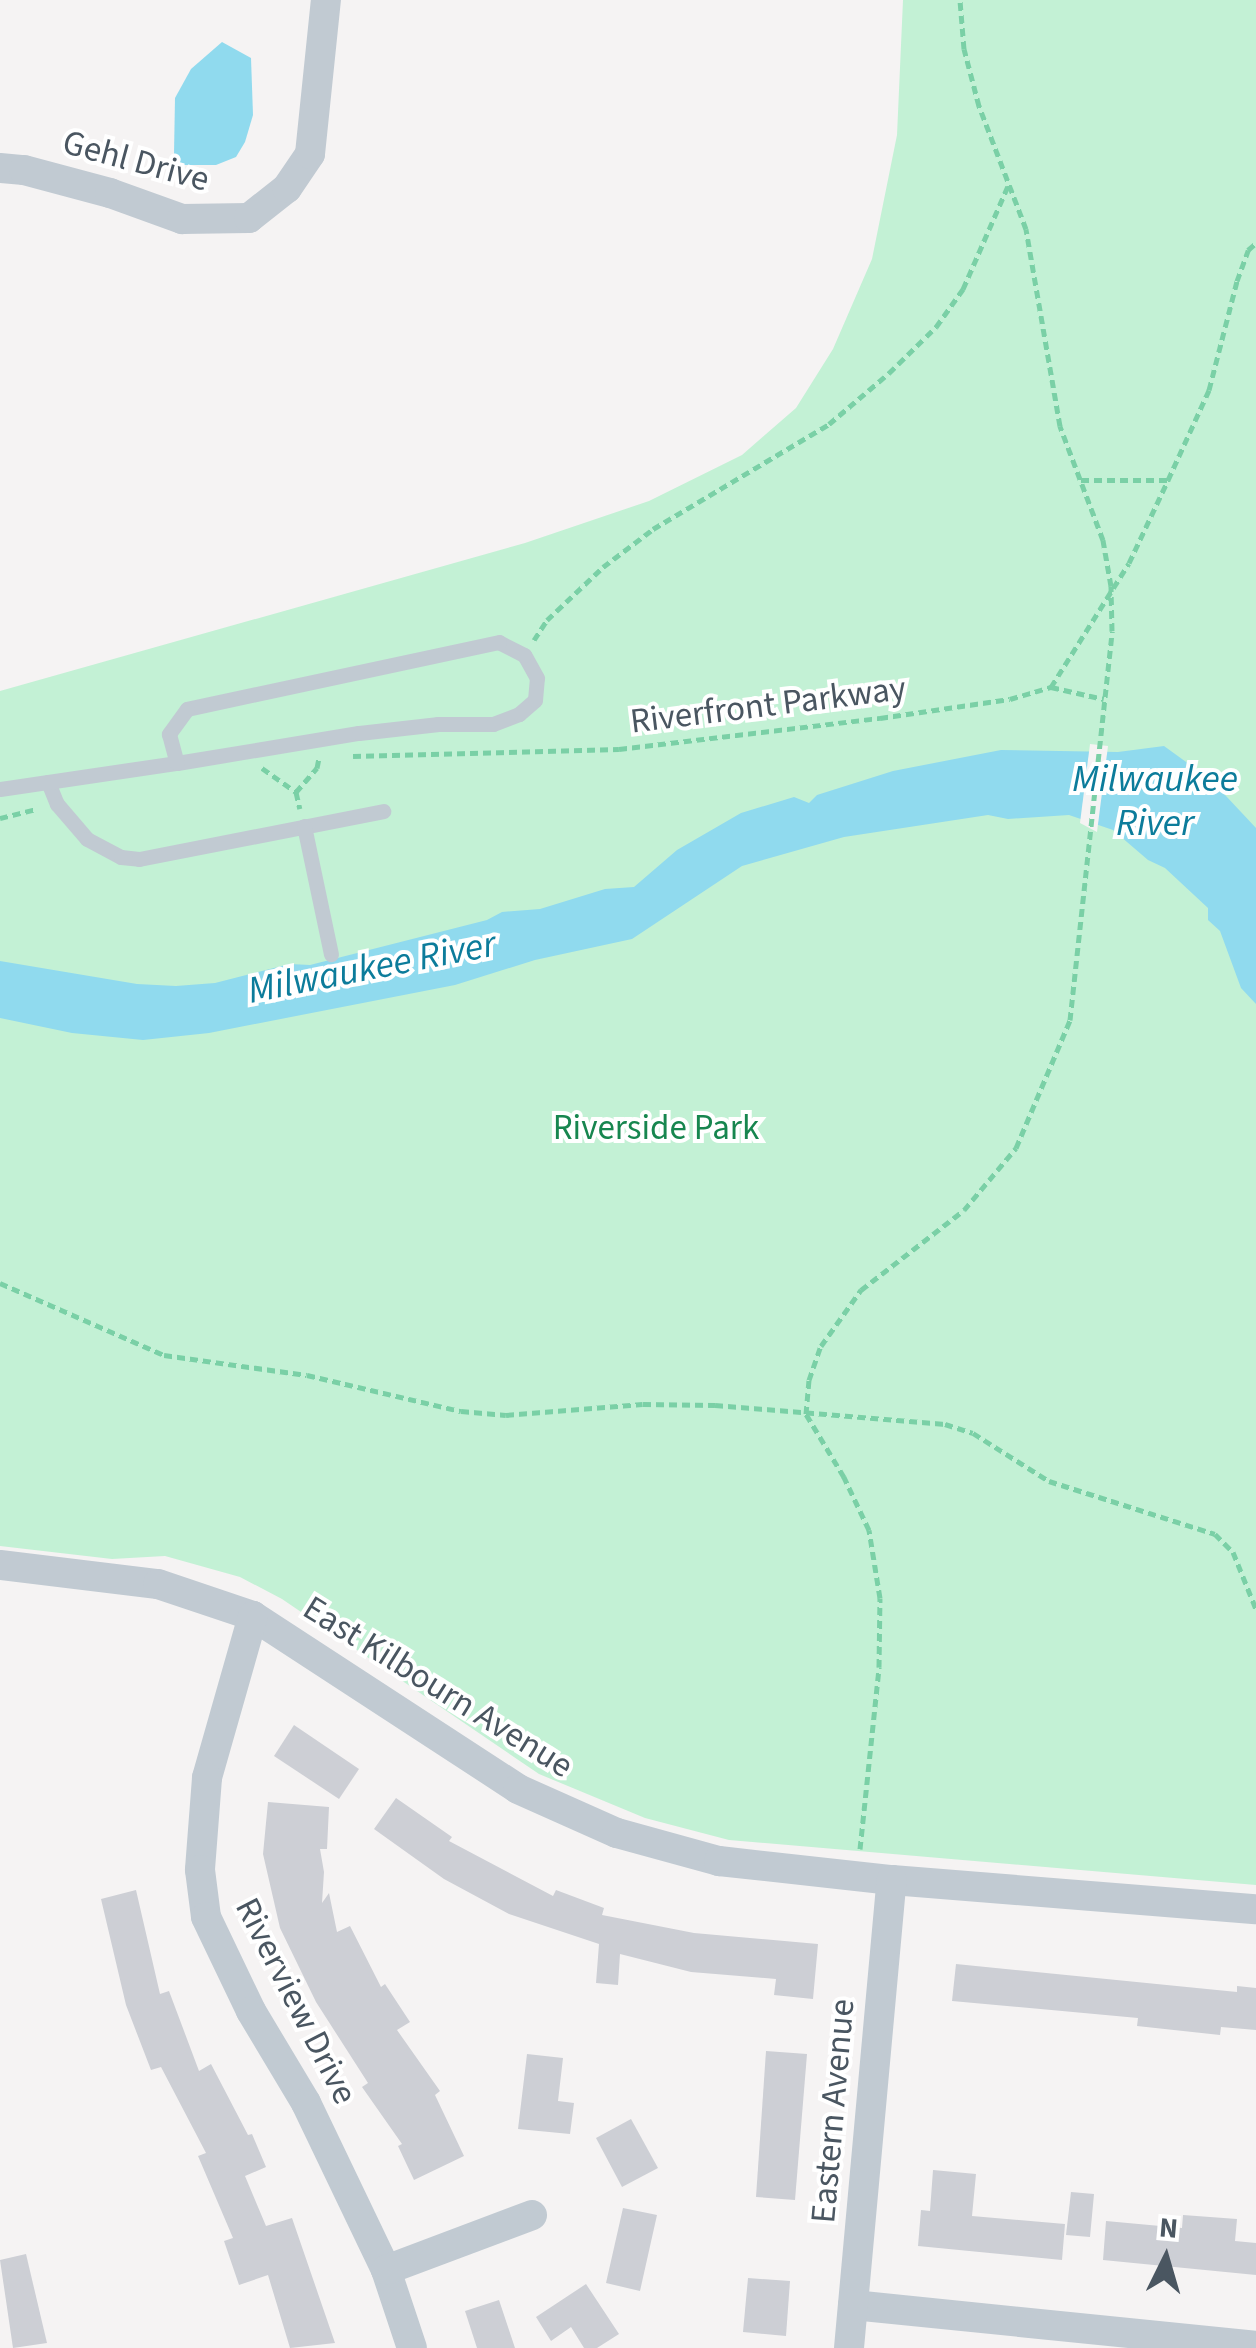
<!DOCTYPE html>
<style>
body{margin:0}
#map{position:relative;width:1256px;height:2348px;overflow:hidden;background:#f5f3f3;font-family:"Source Sans 3",sans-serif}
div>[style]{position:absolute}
.green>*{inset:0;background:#c3f1d5}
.water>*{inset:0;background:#90daee}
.pier>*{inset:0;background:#f5f3f3}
.building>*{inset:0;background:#cdcfd5}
.path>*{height:5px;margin-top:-2.5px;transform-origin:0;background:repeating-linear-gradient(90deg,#7ad0a6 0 8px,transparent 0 13px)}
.service>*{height:15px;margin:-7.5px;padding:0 7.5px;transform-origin:7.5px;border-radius:7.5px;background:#c1cad2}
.minor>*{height:30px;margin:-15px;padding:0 15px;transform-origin:15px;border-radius:15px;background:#c1cad2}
span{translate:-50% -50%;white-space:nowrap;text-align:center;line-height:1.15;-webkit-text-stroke:8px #fff;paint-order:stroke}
.street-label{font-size:35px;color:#4a5661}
.park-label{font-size:35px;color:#17864f}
.water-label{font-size:38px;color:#0c7c9b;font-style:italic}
.north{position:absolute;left:1116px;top:2208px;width:100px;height:100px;-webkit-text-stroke:8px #fff;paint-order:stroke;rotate:5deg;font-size:28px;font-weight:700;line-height:40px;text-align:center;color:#4a5661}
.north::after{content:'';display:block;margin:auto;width:35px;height:45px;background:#4a5661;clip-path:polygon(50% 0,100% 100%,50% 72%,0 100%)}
</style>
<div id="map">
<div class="green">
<i style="clip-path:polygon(903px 0,1256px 0,1256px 1885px,729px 1840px,645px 1818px,539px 1774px,282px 1599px,240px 1577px,165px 1556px,112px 1559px,0 1546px,0 691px,525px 543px,649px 501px,742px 455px,796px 408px,833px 349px,872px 259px,897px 135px)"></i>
</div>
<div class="water">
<i style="clip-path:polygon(222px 42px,251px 58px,253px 115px,245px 142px,236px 157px,216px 165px,179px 165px,174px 154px,175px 98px,191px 69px)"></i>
<i style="clip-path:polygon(1164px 746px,1211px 780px,1256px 828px,1256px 1004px,1241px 988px,1220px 931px,1208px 920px,1208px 908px,1165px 868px,1148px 860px,1113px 830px,1069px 815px,1008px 819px,988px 815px,844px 837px,742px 866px,632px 939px,535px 960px,455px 985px,209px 1033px,143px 1040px,72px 1033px,0 1018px,0 961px,137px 984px,176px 986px,215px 983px,290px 964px,310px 965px,487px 920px,502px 912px,540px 909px,605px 889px,634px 887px,677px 850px,741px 813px,794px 797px,809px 803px,817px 795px,893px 771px,1001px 750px,1118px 752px)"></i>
</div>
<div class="pier">
<i style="clip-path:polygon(1090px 744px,1108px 746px,1097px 832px,1080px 823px)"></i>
</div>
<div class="building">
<i style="clip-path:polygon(294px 1725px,359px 1769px,339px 1799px,274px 1756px)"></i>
<i style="clip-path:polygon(396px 1798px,452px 1837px,449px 1841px,553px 1896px,556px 1890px,604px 1908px,602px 1915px,694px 1933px,818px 1944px,813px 1999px,774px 1995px,776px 1979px,691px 1972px,620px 1954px,618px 1985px,596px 1983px,599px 1944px,509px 1914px,444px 1879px,374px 1829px)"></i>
<i style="clip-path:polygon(268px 1802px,329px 1807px,327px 1849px,320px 1849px,324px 1872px,322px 1903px,329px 1893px,337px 1932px,350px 1926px,381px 1987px,385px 1984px,410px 2022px,397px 2030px,440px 2091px,435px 2095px,464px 2156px,414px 2180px,398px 2146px,402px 2144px,362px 2087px,368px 2083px,316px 2002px,280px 1928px,263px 1854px)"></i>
<i style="clip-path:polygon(136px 1890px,160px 1994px,169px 1991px,199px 2071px,211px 2064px,248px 2135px,252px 2134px,266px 2167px,245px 2176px,266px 2226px,292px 2218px,335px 2343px,290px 2348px,268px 2275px,239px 2285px,224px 2241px,233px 2238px,198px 2156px,206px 2153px,161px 2067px,151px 2070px,126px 2005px,101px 1899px)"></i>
<i style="clip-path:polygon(956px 1964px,1237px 1992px,1237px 1986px,1256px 1988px,1256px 2030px,1221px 2027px,1220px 2035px,1137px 2026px,1138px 2018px,952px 2001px)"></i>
<i style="clip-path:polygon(766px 2051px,807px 2054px,795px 2200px,756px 2197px)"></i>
<i style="clip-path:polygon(527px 2054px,563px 2058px,558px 2101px,574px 2103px,570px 2134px,518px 2129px)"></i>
<i style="clip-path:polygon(631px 2119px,658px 2168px,622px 2187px,596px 2138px)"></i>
<i style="clip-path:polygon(933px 2170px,976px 2174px,972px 2216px,1065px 2224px,1062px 2260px,918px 2246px,921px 2210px,930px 2211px)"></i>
<i style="clip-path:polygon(1071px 2192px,1094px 2194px,1090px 2237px,1066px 2235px)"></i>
<i style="clip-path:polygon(623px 2208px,657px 2215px,640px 2291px,606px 2283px)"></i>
<i style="clip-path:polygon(1183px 2215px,1237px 2219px,1235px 2241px,1256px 2243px,1256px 2275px,1103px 2260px,1106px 2221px,1182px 2228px)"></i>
<i style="clip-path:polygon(26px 2254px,47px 2343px,13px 2348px,0 2260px)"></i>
<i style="clip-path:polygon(748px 2278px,790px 2281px,786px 2336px,743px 2332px)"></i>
<i style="clip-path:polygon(586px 2284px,619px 2334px,597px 2348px,584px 2348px,571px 2327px,551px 2341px,536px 2317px)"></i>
<i style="clip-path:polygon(499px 2300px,515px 2348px,477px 2348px,465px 2311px)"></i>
</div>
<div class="path">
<i style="left:1081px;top:480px;width:87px"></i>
<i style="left:534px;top:640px;width:24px;rotate:-57deg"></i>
<i style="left:547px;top:620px;width:77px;rotate:-43.4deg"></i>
<i style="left:603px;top:567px;width:63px;rotate:-37.2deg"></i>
<i style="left:653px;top:529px;width:205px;rotate:-30.8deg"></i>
<i style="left:829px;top:424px;width:79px;rotate:-40.4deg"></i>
<i style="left:889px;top:373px;width:66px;rotate:-44.4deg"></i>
<i style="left:936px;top:327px;width:47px;rotate:-54.6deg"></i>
<i style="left:963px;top:289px;width:112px;rotate:-66.4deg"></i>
<i style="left:1051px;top:687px;width:54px;rotate:12.8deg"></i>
<i style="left:353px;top:756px;width:266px;rotate:-1.5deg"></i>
<i style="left:619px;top:749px;width:263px;rotate:-6.8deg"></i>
<i style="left:880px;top:718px;width:131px;rotate:-8.3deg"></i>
<i style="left:1010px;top:699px;width:43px;rotate:-16.3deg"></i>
<i style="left:1051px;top:687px;width:146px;rotate:-57.8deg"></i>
<i style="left:1129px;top:563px;width:92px;rotate:-64.8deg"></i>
<i style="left:1168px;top:480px;width:99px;rotate:-65.5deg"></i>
<i style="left:1209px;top:390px;width:113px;rotate:-75.6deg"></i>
<i style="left:1237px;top:281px;width:33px;rotate:-70deg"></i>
<i style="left:1248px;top:250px;width:11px;rotate:-41deg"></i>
<i style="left:262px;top:768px;width:42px;rotate:35.2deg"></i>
<i style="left:296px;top:792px;width:17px;rotate:77deg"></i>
<i style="left:296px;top:792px;width:32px;rotate:-49deg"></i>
<i style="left:317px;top:768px;width:10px;rotate:-79deg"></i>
<i style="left:0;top:818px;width:38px;rotate:-14deg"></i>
<i style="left:0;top:1283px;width:179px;rotate:23.7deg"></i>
<i style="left:164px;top:1355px;width:144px;rotate:8deg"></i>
<i style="left:307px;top:1375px;width:158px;rotate:13.2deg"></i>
<i style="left:461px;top:1411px;width:45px;rotate:5.1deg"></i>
<i style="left:506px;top:1415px;width:137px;rotate:-4.6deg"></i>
<i style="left:643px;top:1404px;width:72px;rotate:0.8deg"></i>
<i style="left:715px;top:1405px;width:231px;rotate:4.7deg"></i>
<i style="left:945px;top:1424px;width:29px;rotate:18deg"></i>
<i style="left:973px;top:1433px;width:90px;rotate:32.3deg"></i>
<i style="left:1049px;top:1481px;width:174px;rotate:17.7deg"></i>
<i style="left:1215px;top:1534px;width:25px;rotate:45deg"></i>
<i style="left:1233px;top:1552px;width:61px;rotate:68deg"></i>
<i style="left:860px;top:1849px;width:183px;rotate:-84deg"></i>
<i style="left:879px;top:1667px;width:69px;rotate:-89.2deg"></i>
<i style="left:880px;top:1598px;width:69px;rotate:-99.2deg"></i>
<i style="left:869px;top:1530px;width:59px;rotate:-115.3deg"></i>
<i style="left:844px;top:1477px;width:74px;rotate:-121.1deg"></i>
<i style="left:806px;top:1414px;width:34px;rotate:-85deg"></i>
<i style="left:809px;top:1380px;width:36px;rotate:-71deg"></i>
<i style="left:821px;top:1346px;width:69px;rotate:-54.5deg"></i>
<i style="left:861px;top:1290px;width:130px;rotate:-37.8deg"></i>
<i style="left:964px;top:1210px;width:81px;rotate:-50deg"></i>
<i style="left:1016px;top:1148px;width:139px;rotate:-67.1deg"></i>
<i style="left:1070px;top:1020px;width:391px;rotate:-83.8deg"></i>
<i style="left:1112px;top:631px;width:45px;rotate:-91.3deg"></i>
<i style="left:1111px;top:586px;width:47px;rotate:-99.9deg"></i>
<i style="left:1103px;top:540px;width:122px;rotate:-110.7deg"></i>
<i style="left:1060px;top:426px;width:200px;rotate:-99.8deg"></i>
<i style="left:1026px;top:229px;width:132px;rotate:-110.9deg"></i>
<i style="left:979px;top:106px;width:59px;rotate:-104.7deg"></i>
<i style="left:964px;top:49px;width:49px;rotate:-94.7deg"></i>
</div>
<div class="service">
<i style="left:48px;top:782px;width:24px;rotate:68deg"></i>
<i style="left:57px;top:804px;width:46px;rotate:49.4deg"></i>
<i style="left:87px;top:839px;width:38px;rotate:28deg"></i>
<i style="left:121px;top:857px;width:18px;rotate:6deg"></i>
<i style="left:139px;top:859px;width:249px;rotate:-11.1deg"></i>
<i style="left:0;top:789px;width:179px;rotate:-8.4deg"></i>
<i style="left:177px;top:763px;width:184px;rotate:-9.4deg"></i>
<i style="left:359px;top:733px;width:80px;rotate:-6.5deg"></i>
<i style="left:438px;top:724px;width:55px"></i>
<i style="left:493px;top:724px;width:28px;rotate:-21deg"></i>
<i style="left:519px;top:714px;width:21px;rotate:-41deg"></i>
<i style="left:535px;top:700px;width:22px;rotate:-85deg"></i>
<i style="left:537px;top:678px;width:26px;rotate:-119deg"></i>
<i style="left:524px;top:655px;width:28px;rotate:-153deg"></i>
<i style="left:499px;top:642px;width:319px;rotate:167.9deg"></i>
<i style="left:187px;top:709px;width:31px;rotate:126deg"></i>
<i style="left:169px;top:734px;width:30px;rotate:75deg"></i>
<i style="left:304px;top:826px;width:131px;rotate:78.1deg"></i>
</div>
<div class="minor">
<i style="left:0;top:168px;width:24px;rotate:5deg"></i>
<i style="left:24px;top:170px;width:89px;rotate:15deg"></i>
<i style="left:110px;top:193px;width:77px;rotate:19.9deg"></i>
<i style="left:182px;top:219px;width:67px;rotate:-0.9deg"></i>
<i style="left:249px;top:218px;width:48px;rotate:-38.3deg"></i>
<i style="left:287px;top:188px;width:41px;rotate:-55.9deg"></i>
<i style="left:310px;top:154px;width:155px;rotate:-84.1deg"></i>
<i style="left:0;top:1565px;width:159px;rotate:6.9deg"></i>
<i style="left:158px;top:1584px;width:100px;rotate:18.6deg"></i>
<i style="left:253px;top:1616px;width:316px;rotate:33.1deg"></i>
<i style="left:518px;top:1789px;width:108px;rotate:24deg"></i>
<i style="left:617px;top:1833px;width:106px;rotate:15.4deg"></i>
<i style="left:719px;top:1861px;width:174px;rotate:6.3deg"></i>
<i style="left:892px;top:1880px;width:365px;rotate:4.6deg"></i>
<i style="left:253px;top:1616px;width:168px;rotate:105.9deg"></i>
<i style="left:207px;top:1778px;width:92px;rotate:94.4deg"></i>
<i style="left:200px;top:1870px;width:47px;rotate:82.7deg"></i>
<i style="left:206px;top:1917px;width:104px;rotate:64.4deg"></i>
<i style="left:251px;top:2011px;width:107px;rotate:59.1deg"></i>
<i style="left:306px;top:2103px;width:185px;rotate:64.4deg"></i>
<i style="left:386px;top:2270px;width:82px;rotate:71.6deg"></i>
<i style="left:386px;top:2270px;width:156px;rotate:-20.6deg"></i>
<i style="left:853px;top:2305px;width:405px;rotate:5.8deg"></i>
<i style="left:849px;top:2348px;width:470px;rotate:-84.8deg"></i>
</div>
<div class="street-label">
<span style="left:136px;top:161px;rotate:15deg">Gehl Drive</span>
<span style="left:768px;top:705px;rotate:-7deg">Riverfront Parkway</span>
<span style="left:438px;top:1687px;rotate:32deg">East Kilbourn Avenue</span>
<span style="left:296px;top:2001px;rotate:63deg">Riverview Drive</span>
<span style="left:833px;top:2111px;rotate:-85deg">Eastern Avenue</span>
</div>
<div class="park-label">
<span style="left:656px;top:1128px">Riverside Park</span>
</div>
<div class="water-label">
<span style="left:1155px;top:802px">Milwaukee<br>River</span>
<span style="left:372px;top:968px;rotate:-11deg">Milwaukee River</span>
</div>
<div class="north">N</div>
</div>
